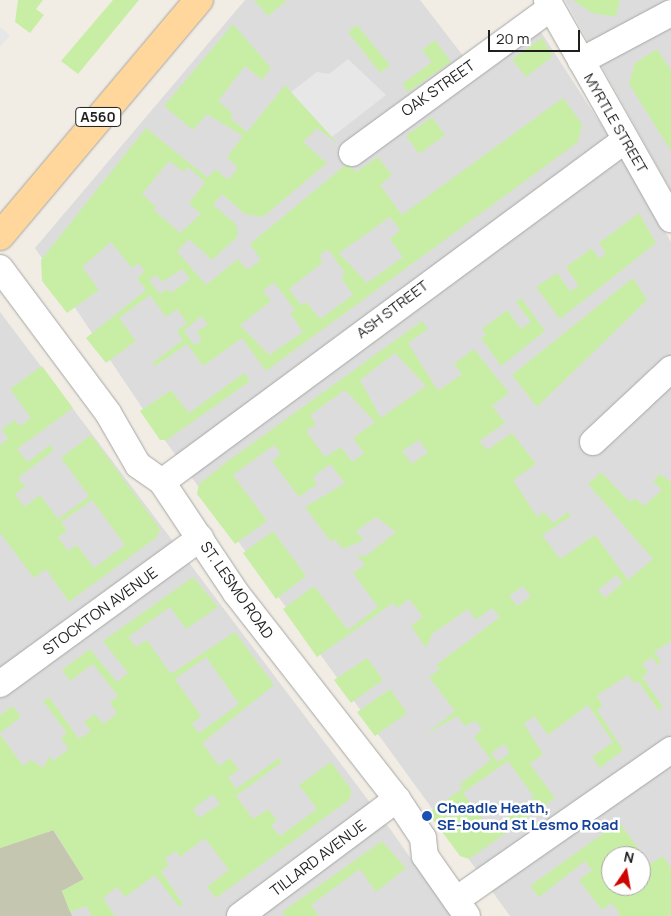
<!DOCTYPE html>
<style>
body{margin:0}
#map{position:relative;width:671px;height:916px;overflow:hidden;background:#f1ede4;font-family:Manrope,sans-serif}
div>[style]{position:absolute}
.residential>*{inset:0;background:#dddcdc}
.construction>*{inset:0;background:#c5c6af}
.grass>*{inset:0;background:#c8eea6}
.parking>*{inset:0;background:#e7e7e7}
.roads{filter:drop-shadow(0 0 1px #a6a6a6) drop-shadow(0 0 1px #a6a6a6)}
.street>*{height:26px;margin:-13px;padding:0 13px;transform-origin:13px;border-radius:13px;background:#fff}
.primary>*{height:28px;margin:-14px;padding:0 14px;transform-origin:14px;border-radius:14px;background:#ffd69b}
.dots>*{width:14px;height:14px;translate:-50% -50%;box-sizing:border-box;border:2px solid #fff;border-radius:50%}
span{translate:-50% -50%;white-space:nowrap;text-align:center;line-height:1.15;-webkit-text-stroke:5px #fff;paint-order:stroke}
.shield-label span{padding:1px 4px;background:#fff;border:1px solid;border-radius:4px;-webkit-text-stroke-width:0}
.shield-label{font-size:14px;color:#1f1f1f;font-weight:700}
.street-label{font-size:15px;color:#1f1f1f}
.transit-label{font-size:15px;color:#164399;font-weight:700}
.left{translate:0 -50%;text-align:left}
.north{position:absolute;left:601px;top:846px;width:50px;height:50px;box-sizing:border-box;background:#fff;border:1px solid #a5a5a5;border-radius:50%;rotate:12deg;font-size:14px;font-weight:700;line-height:20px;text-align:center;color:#1f1f1f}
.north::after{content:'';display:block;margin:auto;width:18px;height:22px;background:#ce0500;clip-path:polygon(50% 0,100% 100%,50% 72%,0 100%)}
.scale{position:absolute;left:488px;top:30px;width:92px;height:22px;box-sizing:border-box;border:2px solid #1f1f1f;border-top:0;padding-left:6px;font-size:15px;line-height:18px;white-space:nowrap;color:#1f1f1f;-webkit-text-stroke:4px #fff;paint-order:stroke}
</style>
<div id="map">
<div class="residential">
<i style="clip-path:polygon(evenodd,245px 0,420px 0,464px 57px,528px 12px,633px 174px,671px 242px,671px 916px,510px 916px,153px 424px,35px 248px,245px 0,611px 856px,641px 856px,641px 886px,611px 886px,611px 856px)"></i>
<i style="clip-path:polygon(565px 0,671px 0,671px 191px)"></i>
<i style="clip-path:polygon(0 312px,393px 833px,451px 916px,0 916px)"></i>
</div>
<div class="construction">
<i style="clip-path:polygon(53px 830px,84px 879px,62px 891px,72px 916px,0 916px,0 848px)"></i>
</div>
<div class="grass">
<i style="clip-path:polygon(18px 0,43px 0,36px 9px,44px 15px,30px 33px,15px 22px)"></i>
<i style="clip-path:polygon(113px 0,139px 0,78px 74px,61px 61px)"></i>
<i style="clip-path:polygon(254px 0,287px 0,268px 16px)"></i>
<i style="clip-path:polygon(573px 0,620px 0,616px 16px,610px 16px,592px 13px)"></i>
<i style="clip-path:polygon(evenodd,233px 24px,271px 68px,262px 80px,245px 66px,218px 101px,233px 114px,230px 118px,247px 132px,285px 85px,339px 145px,317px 128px,303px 142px,327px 163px,263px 217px,245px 214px,222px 194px,213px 205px,236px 224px,238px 236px,212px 260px,189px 239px,177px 251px,206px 285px,238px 259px,247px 270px,261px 260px,250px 244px,348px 163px,356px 172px,378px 157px,392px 175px,380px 185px,402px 215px,563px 98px,582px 124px,578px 142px,266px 371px,242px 338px,203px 366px,187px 344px,155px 366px,152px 363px,183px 340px,177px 331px,187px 323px,177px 309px,166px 317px,150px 295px,119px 318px,136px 341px,106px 363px,86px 338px,146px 290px,137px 278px,145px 271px,138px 263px,132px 268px,111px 242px,82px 267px,99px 290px,67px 313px,42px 281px,41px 260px,146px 128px,208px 178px,215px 169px,228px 180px,238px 168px,227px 157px,243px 136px,207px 114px,193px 130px,164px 106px,233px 24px,169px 161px,184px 172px,188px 167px,205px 182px,189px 203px,201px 214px,180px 233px,154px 210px,156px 207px,142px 194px,169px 161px,233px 24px,390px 217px,400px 230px,390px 239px,403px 257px,367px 283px,339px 253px,390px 217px,233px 24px,328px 249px,345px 273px,341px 277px,353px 295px,320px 319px,306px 302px,301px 305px,289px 289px,323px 262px,319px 256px,328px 249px,233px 24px,182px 269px,190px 279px,171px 293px,167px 289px,160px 294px,149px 280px,156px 275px,162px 282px,182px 269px,233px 24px,274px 282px,295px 310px,290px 313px,303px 332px,269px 355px,240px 325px,271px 301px,263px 291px,274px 282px,233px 24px,201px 316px,208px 324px,197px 332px,202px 340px,194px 345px,184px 331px,201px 316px)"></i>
<i style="clip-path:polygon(357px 25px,390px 65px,380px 73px,348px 32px)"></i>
<i style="clip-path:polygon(542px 38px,553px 56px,526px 77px,512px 59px)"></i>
<i style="clip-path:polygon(435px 40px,451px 62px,408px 92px,402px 84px,432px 62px,422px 50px)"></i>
<i style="clip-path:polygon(657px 49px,671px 70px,671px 151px,629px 84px,635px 63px)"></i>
<i style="clip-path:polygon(432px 117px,445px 135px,419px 154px,406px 136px)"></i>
<i style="clip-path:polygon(639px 213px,656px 243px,560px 319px,536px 287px,557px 273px,570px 291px,579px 286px,566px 267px,592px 248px,599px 259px,606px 253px,599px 243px)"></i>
<i style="clip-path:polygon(633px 278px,647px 300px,537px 407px,512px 375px)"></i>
<i style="clip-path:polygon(521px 298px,545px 331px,501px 366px,481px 338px,486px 335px,482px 329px,507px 310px,521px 329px,531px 322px,516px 302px)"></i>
<i style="clip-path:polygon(evenodd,422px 321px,428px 329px,408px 343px,438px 391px,462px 374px,454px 364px,474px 349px,509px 393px,492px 406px,505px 423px,479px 441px,487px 450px,512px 433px,536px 464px,513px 480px,537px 517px,544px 512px,553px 523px,568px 512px,571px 516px,542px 535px,560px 559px,595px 535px,628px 580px,653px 559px,588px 484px,601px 472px,630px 502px,635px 498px,644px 506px,662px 490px,653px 481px,660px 474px,671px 482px,671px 641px,654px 652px,661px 662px,658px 665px,652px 657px,642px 664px,648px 672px,642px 677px,663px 707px,659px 711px,638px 681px,634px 683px,628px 675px,596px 696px,603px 705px,597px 710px,623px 750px,600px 768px,592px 757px,613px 742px,588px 705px,548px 735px,534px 716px,524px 724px,543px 754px,530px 764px,555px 798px,469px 859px,460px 856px,428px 813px,463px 788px,460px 784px,491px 760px,474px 737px,482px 729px,476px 721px,465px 726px,457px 716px,424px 736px,455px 711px,429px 677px,440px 669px,436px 665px,500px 617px,492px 608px,476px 620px,468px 609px,432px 634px,426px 648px,411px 626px,423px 617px,409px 599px,397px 608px,393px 603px,317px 657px,283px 609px,314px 586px,348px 630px,378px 607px,353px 573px,365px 565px,357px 555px,366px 556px,396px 532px,376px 517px,356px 531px,364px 540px,343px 549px,335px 539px,331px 542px,305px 507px,345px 483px,330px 464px,313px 477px,317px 484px,299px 497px,272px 461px,281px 454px,274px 445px,233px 475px,267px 521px,235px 544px,197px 494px,199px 484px,228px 461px,422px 321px,395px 353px,426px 386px,381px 418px,360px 380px,395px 353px,422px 321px,345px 390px,375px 422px,353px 438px,364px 453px,352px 462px,341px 447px,325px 457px,306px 431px,316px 424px,310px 415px,345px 390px,422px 321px,419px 440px,428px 452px,412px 464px,402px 451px,419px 440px,422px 321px,616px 575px,623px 583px,605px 598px,598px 590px,616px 575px,422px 321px,523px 586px,531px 596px,517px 606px,509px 596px,523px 586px,422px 321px,504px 744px,510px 753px,498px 762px,491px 753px,504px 744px,422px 321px,508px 761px,534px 797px,490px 829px,463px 793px,508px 761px)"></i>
<i style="clip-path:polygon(evenodd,42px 366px,73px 408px,17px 449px,28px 462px,50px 445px,54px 450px,18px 478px,25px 487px,15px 494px,24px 507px,40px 495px,58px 519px,89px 496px,61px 458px,91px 435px,160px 529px,157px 537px,69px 602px,46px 569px,34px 578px,0 533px,0 445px,8px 439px,2px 429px,15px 420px,20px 426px,31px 418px,10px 389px,42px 366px,92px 500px,125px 545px,94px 568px,77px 545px,68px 551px,58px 537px,67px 531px,61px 522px,92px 500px)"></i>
<i style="clip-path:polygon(244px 373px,250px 381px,167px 440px,160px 440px,140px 411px,171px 390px,189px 413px)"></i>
<i style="clip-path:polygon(273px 531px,306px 576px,276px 599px,243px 553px)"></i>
<i style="clip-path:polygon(evenodd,193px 577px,218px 607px,186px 629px,170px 607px,128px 637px,136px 647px,147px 640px,171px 674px,235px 632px,274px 685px,202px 743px,219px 766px,230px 758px,239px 770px,228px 777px,236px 789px,279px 758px,282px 762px,236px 796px,253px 819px,268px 809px,277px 820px,271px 826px,280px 836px,317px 809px,299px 785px,331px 762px,351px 789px,350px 799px,216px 898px,207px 887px,229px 870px,205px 838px,180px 857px,176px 851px,165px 858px,169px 865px,161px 871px,183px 904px,179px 907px,155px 875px,125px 897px,117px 887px,103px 898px,115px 916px,91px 916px,87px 906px,70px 912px,62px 891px,84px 879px,54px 830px,0 848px,0 734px,23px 766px,31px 760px,44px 768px,49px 756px,53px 761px,69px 749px,61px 738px,67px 733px,43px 701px,49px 697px,79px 739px,91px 731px,84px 722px,95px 714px,103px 724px,117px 714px,110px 702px,118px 696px,93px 664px,70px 681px,62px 670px,90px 649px,117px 682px,128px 673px,103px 641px,193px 577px,206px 657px,239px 704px,199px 733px,192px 724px,201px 716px,175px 679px,206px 657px,193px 577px,213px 794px,220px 804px,199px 818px,193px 809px,213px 794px)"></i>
<i style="clip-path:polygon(367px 658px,383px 680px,351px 703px,334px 680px)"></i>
<i style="clip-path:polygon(390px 689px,407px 713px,375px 736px,357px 712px)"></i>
<i style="clip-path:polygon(13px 706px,21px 717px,0 733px,0 715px)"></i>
<i style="clip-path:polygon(evenodd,619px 822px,650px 864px,663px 856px,671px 868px,671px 916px,617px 916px,620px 913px,611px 903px,602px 910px,579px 880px,592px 870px,585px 861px,539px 897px,530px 886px,619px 822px,611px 856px,641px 856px,641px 886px,611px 886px,611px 856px)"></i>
<i style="clip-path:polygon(382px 841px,406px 868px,376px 892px,360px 869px,311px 905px,319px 916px,285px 916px,282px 912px)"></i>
</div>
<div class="parking">
<i style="clip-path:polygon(0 27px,10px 35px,0 47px)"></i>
<i style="clip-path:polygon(348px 59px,386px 95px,332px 137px,291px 92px,317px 72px,329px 74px)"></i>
</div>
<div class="roads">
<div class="street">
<i style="left:547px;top:0;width:252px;rotate:60.5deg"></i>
<i style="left:581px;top:61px;width:102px;rotate:-28.1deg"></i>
<i style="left:352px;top:153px;width:246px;rotate:-36.1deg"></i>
<i style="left:0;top:268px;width:181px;rotate:53.3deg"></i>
<i style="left:108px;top:413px;width:60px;rotate:60deg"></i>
<i style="left:138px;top:465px;width:29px;rotate:35deg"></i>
<i style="left:162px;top:482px;width:133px;rotate:56.3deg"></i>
<i style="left:236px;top:593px;width:261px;rotate:52deg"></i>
<i style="left:397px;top:799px;width:47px;rotate:56.3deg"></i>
<i style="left:423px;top:838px;width:18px;rotate:84deg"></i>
<i style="left:425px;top:856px;width:73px;rotate:55deg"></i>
<i style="left:593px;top:442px;width:107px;rotate:-43.1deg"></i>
<i style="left:162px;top:482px;width:576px;rotate:-36.45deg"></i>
<i style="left:0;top:684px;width:248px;rotate:-36.1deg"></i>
<i style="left:456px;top:900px;width:262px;rotate:-34.9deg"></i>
<i style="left:240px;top:916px;width:196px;rotate:-36.7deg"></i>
</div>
<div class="primary">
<i style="left:0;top:236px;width:309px;rotate:-49.9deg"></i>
</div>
</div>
<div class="dots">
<i style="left:427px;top:816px;background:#1a4fb4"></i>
</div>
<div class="shield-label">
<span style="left:98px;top:117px">A560</span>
</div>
<div class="street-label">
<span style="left:438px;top:88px;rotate:-35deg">OAK STREET</span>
<span style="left:616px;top:123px;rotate:60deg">MYRTLE STREET</span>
<span style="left:392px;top:309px;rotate:-37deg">ASH STREET</span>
<span style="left:237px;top:590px;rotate:55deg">ST. LESMO ROAD</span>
<span style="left:100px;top:611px;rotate:-36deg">STOCKTON AVENUE</span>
<span style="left:318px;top:858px;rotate:-37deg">TILLARD AVENUE</span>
</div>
<div class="transit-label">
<span class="left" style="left:437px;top:816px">Cheadle Heath,<br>SE-bound St Lesmo Road</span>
</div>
<div class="north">N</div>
<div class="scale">20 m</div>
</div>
